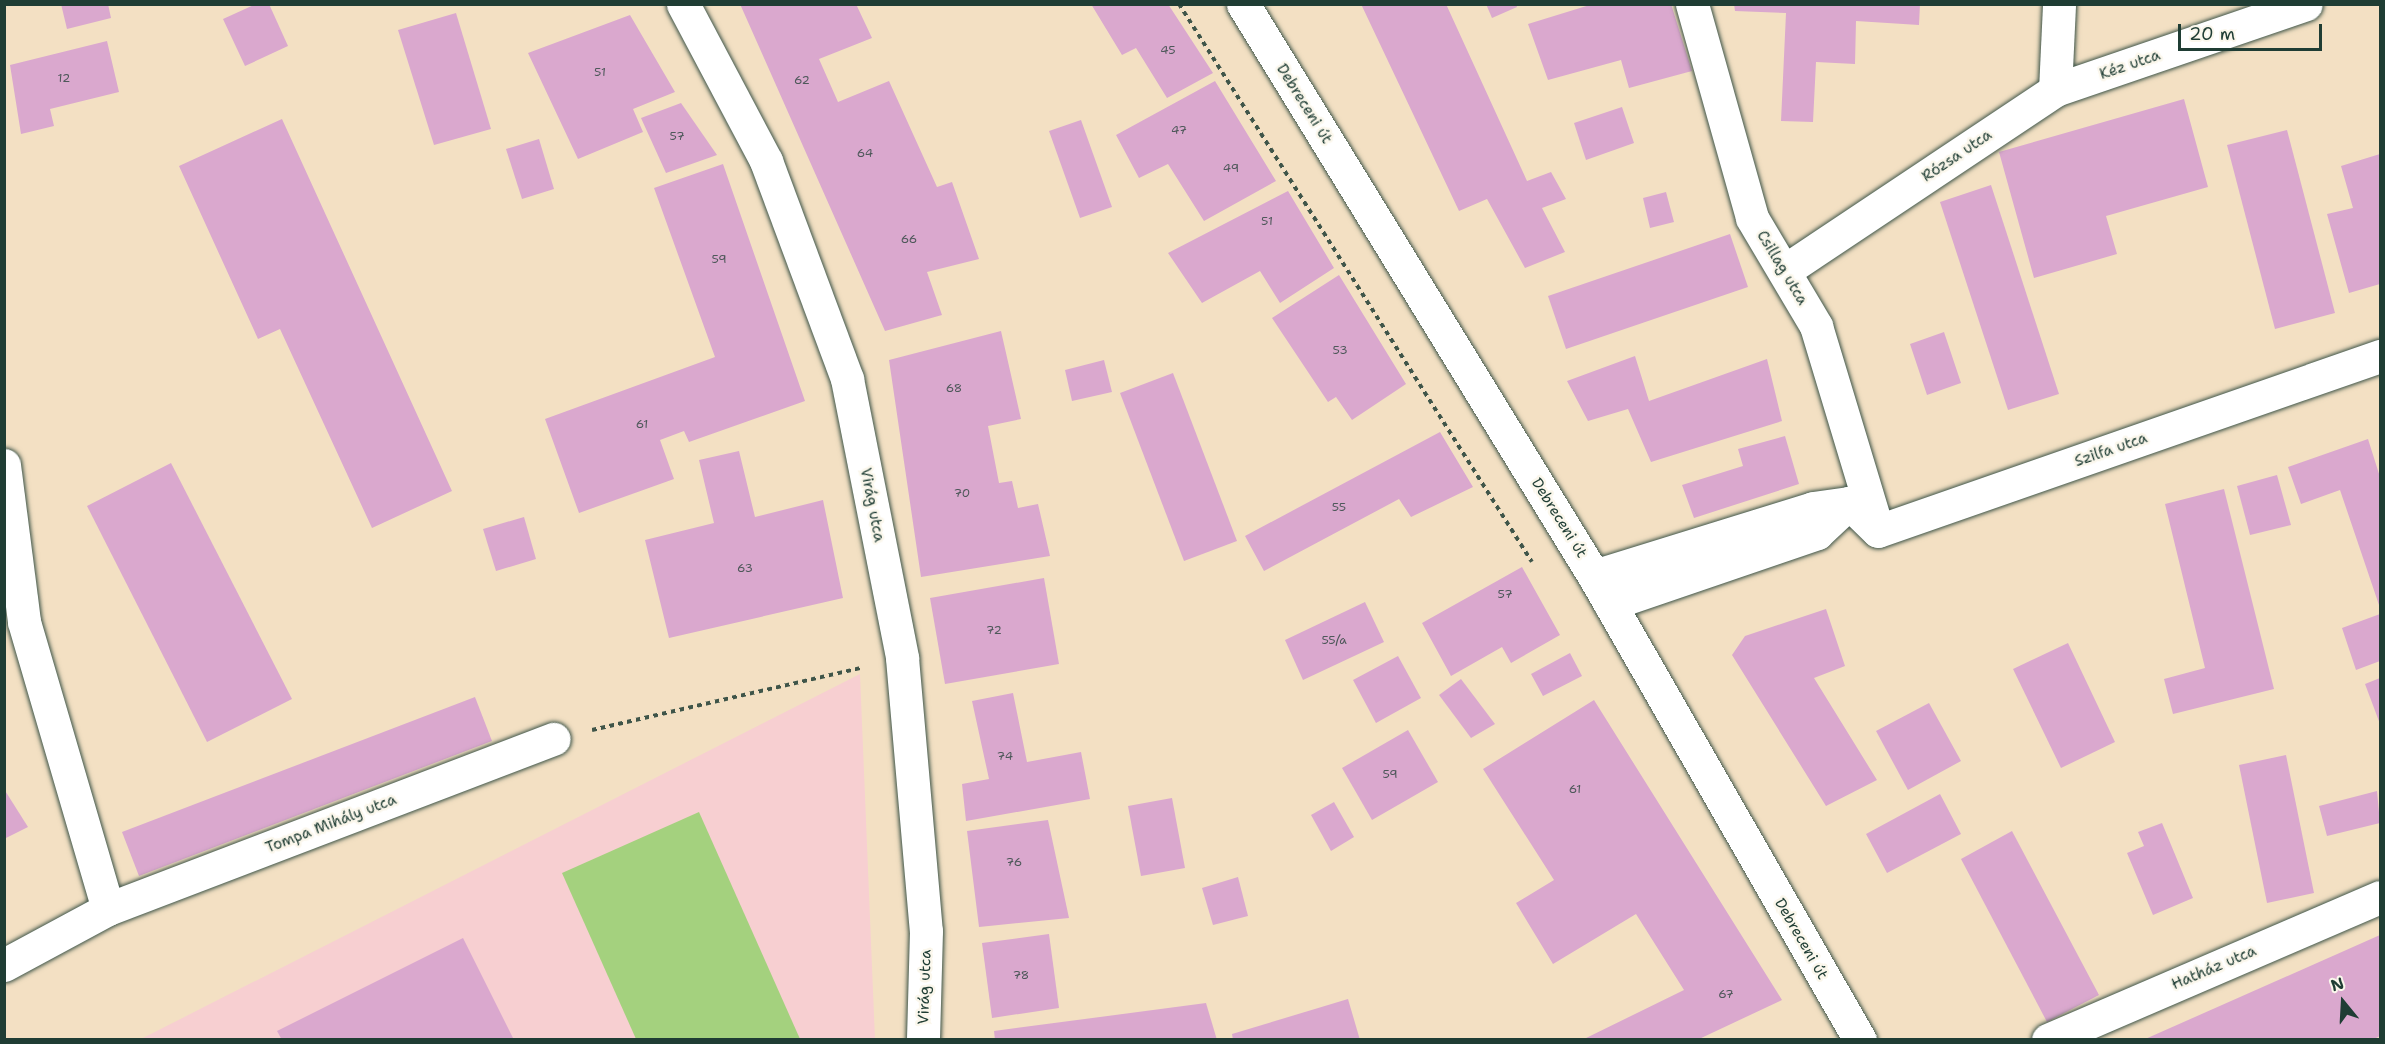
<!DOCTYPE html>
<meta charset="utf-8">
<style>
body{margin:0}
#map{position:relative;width:2385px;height:1044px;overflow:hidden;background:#f3e0c3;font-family:"Shantell Sans",sans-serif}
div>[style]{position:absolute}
.built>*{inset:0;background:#f7cfd1}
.green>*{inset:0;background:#a4d17e}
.building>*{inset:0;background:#daa8ce}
.path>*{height:4px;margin-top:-2px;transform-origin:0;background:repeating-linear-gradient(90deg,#3f5549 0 4.5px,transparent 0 9px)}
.roads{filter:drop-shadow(0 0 2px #3f5549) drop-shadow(0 0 2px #3f5549)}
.minor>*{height:33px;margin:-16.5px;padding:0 16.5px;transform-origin:16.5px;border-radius:16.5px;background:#fff}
span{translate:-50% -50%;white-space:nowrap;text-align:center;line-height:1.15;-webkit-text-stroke:5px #fbf7ec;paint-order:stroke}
.number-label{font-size:12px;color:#4e585a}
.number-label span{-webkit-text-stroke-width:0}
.street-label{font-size:15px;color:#1f3d34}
.frame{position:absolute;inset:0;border:6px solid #1f3d34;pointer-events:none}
.north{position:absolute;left:2313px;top:972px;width:60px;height:60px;-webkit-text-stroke:4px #fbf7ec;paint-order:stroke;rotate:342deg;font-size:16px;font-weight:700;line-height:24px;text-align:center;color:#1f3d34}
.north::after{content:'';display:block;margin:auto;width:21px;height:27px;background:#1f3d34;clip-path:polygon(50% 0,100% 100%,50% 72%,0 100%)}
.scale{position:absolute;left:2178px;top:24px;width:144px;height:27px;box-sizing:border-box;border:3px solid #1f3d34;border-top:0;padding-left:8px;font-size:18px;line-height:21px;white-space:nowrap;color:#1f3d34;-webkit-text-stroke:4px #fbf7ec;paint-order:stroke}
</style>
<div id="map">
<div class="built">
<i style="clip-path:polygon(860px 674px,875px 1039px,141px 1039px)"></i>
</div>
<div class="green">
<i style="clip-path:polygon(699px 812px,800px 1039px,636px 1039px,562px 873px)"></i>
</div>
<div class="building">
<i style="clip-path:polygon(61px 4px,108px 4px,111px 18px,67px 29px)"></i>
<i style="clip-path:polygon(256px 4px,269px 4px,288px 46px,245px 66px,223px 19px)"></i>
<i style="clip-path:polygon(740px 4px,856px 4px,872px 38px,819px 59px,838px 102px,889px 81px,937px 187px,952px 182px,979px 259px,927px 272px,942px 315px,885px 331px)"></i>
<i style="clip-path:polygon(1091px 4px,1168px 4px,1213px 73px,1167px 98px,1136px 48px,1122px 55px)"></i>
<i style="clip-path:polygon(1361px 4px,1446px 4px,1527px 181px,1551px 172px,1566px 199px,1542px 208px,1565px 252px,1525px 268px,1487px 199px,1459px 211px)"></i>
<i style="clip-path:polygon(1486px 4px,1516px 4px,1517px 7px,1492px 18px)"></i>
<i style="clip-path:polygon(1593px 4px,1671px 4px,1692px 71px,1629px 88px,1621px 60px,1548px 80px,1528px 24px)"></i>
<i style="clip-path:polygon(1734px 4px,1920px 4px,1919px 25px,1856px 21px,1855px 64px,1816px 62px,1813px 122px,1781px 121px,1786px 13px,1735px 11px)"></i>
<i style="clip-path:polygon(456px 13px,491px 129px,434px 145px,398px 30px)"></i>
<i style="clip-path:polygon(630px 15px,675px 92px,633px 109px,643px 132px,578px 159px,528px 53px)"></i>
<i style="clip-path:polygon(107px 41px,119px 92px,50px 109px,54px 126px,21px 134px,10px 65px)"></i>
<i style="clip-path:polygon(1215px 81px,1276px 181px,1204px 221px,1168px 164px,1139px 178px,1116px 135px)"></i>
<i style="clip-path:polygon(2184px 99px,2208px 187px,2106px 216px,2117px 254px,2034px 278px,1999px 152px)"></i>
<i style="clip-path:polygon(681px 103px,717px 155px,666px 173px,641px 118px)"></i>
<i style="clip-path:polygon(1622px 107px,1634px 143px,1586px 160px,1574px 123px)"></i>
<i style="clip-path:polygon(282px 119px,452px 491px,372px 528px,280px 329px,258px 339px,179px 166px)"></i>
<i style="clip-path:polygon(1081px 120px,1112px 207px,1080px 218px,1049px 131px)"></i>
<i style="clip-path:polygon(2287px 130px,2335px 313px,2275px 329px,2227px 145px)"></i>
<i style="clip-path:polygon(539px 139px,554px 189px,522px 199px,506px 149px)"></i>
<i style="clip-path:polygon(2380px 154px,2380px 284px,2349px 293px,2327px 214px,2353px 208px,2341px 166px)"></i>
<i style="clip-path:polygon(723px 164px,805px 401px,689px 442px,684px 431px,660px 440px,674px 479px,579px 513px,545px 419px,715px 357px,654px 188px)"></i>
<i style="clip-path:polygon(1991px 185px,2059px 394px,2008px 410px,1940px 202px)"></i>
<i style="clip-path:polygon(1288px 191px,1334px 268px,1280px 303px,1260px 271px,1202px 303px,1168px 253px)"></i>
<i style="clip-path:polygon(1666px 192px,1674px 222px,1650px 228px,1643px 198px)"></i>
<i style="clip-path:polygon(1730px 234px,1748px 287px,1566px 349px,1548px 296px)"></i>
<i style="clip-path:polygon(1339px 275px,1406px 384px,1352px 420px,1336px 397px,1328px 402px,1272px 318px)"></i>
<i style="clip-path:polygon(1001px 331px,1021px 419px,988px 426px,999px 483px,1012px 481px,1018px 508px,1038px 504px,1050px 556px,921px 577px,889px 360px)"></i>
<i style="clip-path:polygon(1944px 332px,1961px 383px,1927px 395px,1910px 344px)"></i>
<i style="clip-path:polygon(1635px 356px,1649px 401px,1767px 359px,1782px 421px,1651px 462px,1628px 409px,1588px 421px,1567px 381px)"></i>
<i style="clip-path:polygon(1104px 360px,1112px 392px,1072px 401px,1065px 370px)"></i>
<i style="clip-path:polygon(1173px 373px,1237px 541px,1184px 561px,1120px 393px)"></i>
<i style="clip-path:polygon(1440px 432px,1473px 487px,1411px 517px,1399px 499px,1264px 571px,1245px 536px)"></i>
<i style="clip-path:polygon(1785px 436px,1799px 484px,1694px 518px,1682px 485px,1743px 466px,1738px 449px)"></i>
<i style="clip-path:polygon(2368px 439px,2380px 477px,2380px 608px,2340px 490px,2301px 504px,2288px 467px)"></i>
<i style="clip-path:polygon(739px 451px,755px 517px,823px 500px,843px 598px,669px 638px,645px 540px,714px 523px,699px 460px)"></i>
<i style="clip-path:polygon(171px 463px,292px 699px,207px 742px,87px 506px)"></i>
<i style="clip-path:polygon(2277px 475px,2291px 525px,2250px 535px,2237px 486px)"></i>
<i style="clip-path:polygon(2224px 489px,2274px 689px,2173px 714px,2164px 679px,2205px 668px,2165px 504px)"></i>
<i style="clip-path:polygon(524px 517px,536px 559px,496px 571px,483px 529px)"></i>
<i style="clip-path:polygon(1522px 567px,1560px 635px,1511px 663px,1502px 647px,1451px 676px,1422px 623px)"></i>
<i style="clip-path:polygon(1044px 578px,1059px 664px,945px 684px,930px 598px)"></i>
<i style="clip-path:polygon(1365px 602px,1384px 642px,1303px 680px,1285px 640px)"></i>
<i style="clip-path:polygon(1826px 609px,1845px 666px,1814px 678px,1877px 780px,1826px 806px,1732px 655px,1745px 636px)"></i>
<i style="clip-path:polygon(2380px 614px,2380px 661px,2356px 670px,2342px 628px)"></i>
<i style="clip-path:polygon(2068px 643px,2115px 742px,2061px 768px,2013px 669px)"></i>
<i style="clip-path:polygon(1570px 653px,1582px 676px,1543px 696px,1531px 674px)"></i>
<i style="clip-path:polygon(1398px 656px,1421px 698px,1376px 723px,1353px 680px)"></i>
<i style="clip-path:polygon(2380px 678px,2380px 724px,2365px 684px)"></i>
<i style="clip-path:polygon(1461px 679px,1495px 724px,1471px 738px,1439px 695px)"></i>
<i style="clip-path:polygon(1013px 693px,1027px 762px,1081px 752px,1090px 799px,966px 821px,962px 784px,989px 779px,972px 701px)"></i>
<i style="clip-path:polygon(475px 697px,492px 741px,139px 876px,122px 832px)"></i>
<i style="clip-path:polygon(1594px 700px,1782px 1000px,1697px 1040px,1582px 1040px,1684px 990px,1636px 914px,1553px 964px,1516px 903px,1554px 880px,1483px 769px)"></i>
<i style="clip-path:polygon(1929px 703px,1961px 761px,1908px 790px,1876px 731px)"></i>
<i style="clip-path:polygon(1408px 730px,1438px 782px,1372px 820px,1342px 768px)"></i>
<i style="clip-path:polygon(2286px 755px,2314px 893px,2267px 903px,2239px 765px)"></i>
<i style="clip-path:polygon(4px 789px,28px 827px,4px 839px)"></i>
<i style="clip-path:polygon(2377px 791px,2380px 823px,2327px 836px,2319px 806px)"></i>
<i style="clip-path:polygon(1940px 794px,1961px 834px,1887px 873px,1866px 834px)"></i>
<i style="clip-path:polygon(1172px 798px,1185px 868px,1141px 876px,1128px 806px)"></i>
<i style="clip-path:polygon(1334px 802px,1354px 837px,1331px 851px,1311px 815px)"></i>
<i style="clip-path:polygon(1048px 820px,1069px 918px,979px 927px,967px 831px)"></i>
<i style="clip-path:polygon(2162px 823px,2193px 898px,2153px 915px,2127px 853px,2144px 846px,2138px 832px)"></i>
<i style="clip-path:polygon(2012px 831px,2099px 995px,2047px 1022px,1961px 859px)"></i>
<i style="clip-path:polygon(1238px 877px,1248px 916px,1213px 925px,1202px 888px)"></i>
<i style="clip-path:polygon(1049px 934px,1059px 1008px,992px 1018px,982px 943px)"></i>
<i style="clip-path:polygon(2380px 935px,2380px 1036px,2372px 1040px,2143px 1040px)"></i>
<i style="clip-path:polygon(463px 938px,514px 1040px,282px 1040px,277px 1031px)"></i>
<i style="clip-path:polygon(1348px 999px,1360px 1040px,1233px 1040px,1232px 1034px)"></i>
<i style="clip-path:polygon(1206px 1003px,1217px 1040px,995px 1040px,994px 1031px)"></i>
</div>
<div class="path">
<i style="left:1179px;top:4px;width:660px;rotate:57.68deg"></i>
<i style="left:592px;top:730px;width:275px;rotate:-13deg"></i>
</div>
<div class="roads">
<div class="minor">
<i style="left:683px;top:4px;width:178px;rotate:62.1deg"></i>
<i style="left:766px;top:161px;width:233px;rotate:69.6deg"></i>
<i style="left:847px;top:379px;width:284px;rotate:78.8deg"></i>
<i style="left:902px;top:658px;width:274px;rotate:85deg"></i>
<i style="left:926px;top:931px;width:109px;rotate:91.6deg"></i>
<i style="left:1243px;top:4px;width:671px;rotate:58.47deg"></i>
<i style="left:1594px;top:576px;width:535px;rotate:60.18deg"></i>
<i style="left:1692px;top:4px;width:222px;rotate:74.3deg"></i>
<i style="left:1752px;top:218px;width:126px;rotate:59.3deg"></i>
<i style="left:1816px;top:326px;width:211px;rotate:73.2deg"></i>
<i style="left:2055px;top:90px;width:265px;rotate:-18.9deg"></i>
<i style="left:1787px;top:269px;width:322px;rotate:-33.7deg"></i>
<i style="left:2055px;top:90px;width:86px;rotate:-87.3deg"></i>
<i style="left:4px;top:465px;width:158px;rotate:82.7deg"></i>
<i style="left:24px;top:622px;width:299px;rotate:73.7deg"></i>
<i style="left:1849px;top:503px;width:40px;rotate:44deg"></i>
<i style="left:1878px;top:531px;width:532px;rotate:-19.22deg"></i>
<i style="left:1594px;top:576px;width:229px;rotate:-17.2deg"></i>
<i style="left:1813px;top:508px;width:36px;rotate:-8deg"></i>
<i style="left:1610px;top:604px;width:219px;rotate:-18.9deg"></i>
<i style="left:1817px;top:533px;width:44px;rotate:-43.2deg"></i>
<i style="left:4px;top:965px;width:118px;rotate:-28.3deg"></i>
<i style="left:108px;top:909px;width:477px;rotate:-20.9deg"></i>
<i style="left:2048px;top:1040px;width:361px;rotate:-23.3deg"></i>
</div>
</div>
<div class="number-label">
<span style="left:1168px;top:51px">45</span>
<span style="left:600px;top:73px">51</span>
<span style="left:64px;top:79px">12</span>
<span style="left:802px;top:81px">62</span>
<span style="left:1179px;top:131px">47</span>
<span style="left:677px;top:137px">57</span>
<span style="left:865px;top:154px">64</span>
<span style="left:1231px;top:169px">49</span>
<span style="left:1267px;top:222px">51</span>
<span style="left:909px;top:240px">66</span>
<span style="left:719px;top:260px">59</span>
<span style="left:1340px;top:351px">53</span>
<span style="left:954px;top:389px">68</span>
<span style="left:642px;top:425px">61</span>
<span style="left:962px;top:494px">70</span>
<span style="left:1339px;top:508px">55</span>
<span style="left:745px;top:569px">63</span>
<span style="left:1505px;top:595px">57</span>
<span style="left:994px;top:631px">72</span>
<span style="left:1334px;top:641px">55/a</span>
<span style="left:1005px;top:757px">74</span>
<span style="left:1390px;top:775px">59</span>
<span style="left:1575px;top:790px">61</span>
<span style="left:1014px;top:863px">76</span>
<span style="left:1021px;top:976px">78</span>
<span style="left:1726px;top:995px">67</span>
</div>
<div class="street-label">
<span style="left:2130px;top:65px;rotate:-19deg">Kéz utca</span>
<span style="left:1304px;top:104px;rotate:58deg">Debreceni út</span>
<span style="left:1957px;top:156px;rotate:-34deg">Rózsa utca</span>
<span style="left:1782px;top:268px;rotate:59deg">Csillag utca</span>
<span style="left:2111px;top:450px;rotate:-19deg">Szilfa utca</span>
<span style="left:872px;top:505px;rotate:79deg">Virág utca</span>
<span style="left:1559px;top:518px;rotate:58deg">Debreceni út</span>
<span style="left:331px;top:824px;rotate:-21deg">Tompa Mihály utca</span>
<span style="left:1801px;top:939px;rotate:60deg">Debreceni út</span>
<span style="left:2214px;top:968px;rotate:-23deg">Hatház utca</span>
<span style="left:925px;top:987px;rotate:-88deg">Virág utca</span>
</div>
<div class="frame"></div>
<div class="north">N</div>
<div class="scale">20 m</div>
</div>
